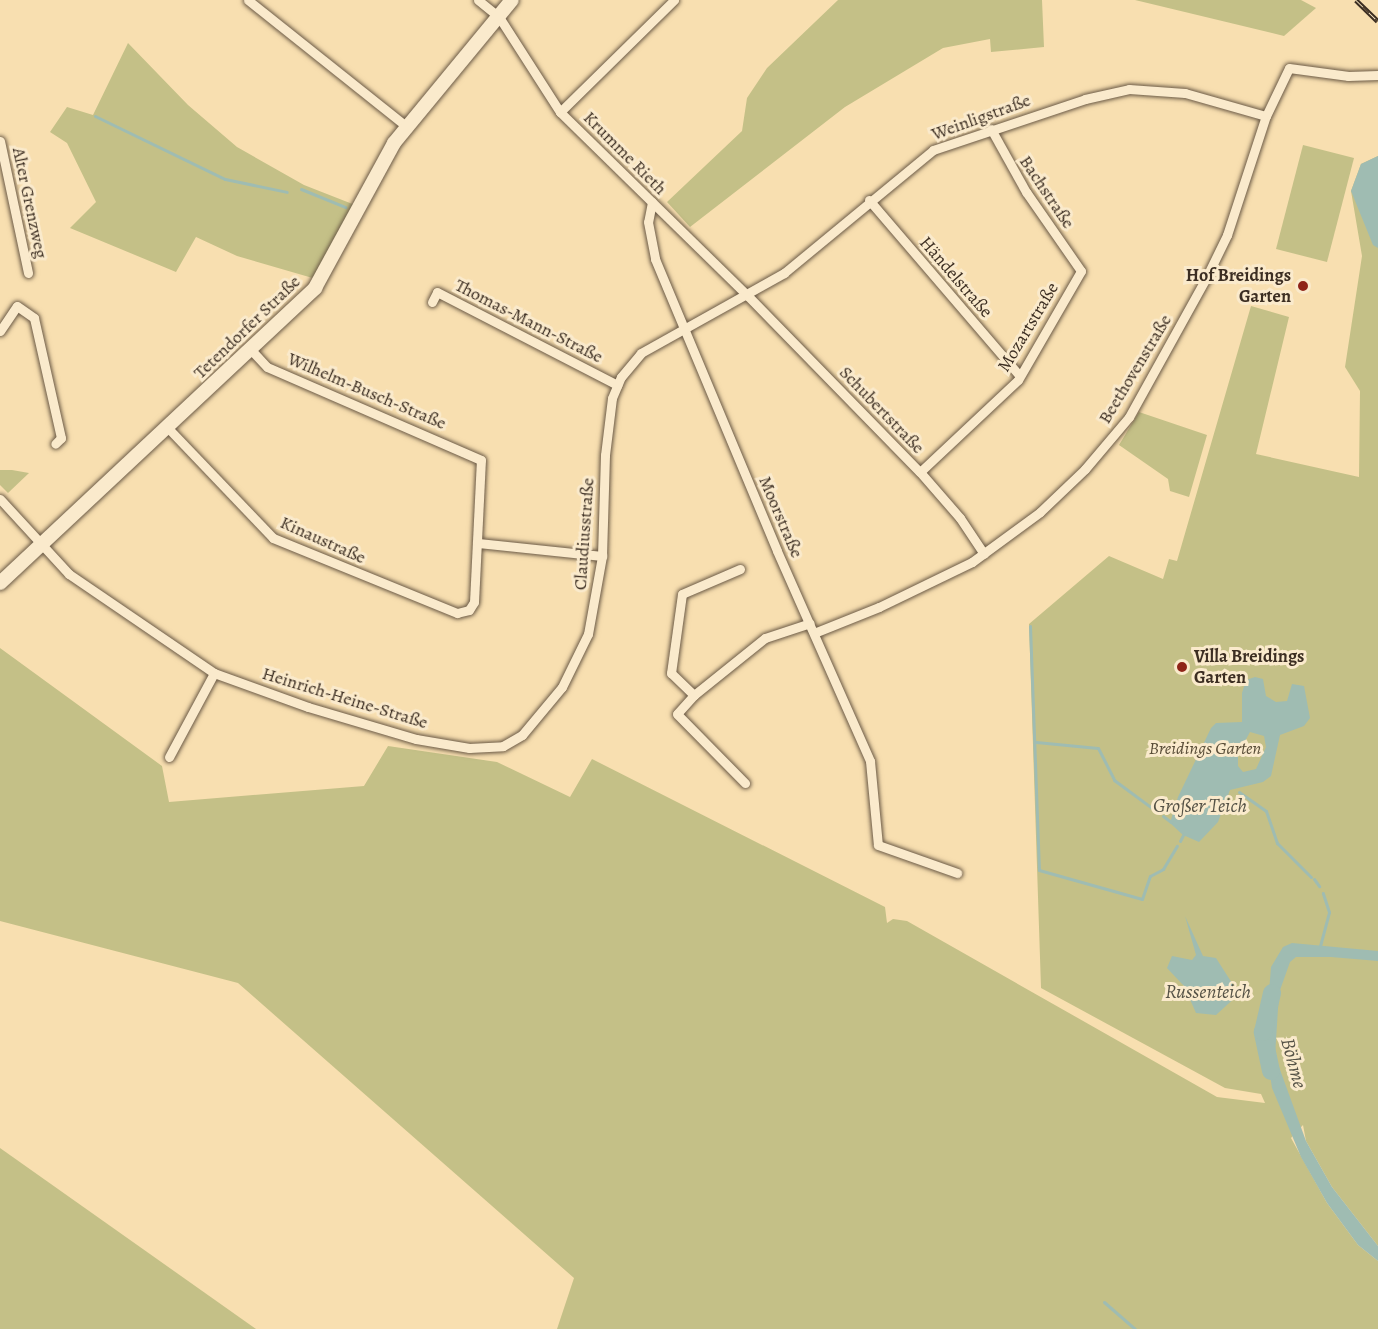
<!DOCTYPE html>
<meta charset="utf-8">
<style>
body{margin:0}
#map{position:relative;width:1378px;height:1329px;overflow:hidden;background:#f8dfb0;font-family:Alegreya,serif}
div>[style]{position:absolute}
.green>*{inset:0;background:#c4c087}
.water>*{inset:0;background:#9fbcb2}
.stream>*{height:3px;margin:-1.5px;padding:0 1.5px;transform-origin:1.5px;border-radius:1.5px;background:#9fbcb2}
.river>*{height:18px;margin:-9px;padding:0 9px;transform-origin:9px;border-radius:9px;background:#9fbcb2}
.roads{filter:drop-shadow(0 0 2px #6b5a46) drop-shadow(0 0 2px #6b5a46)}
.street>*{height:9px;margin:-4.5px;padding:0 4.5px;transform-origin:4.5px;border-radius:4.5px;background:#faeacc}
.secondary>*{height:14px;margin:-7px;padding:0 7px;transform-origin:7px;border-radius:7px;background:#faeacc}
.rail>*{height:5px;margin-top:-2.5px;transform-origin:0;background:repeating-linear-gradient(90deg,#faeacc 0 9px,#3c2e22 0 18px);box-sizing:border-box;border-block:2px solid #3c2e22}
.dots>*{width:16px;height:16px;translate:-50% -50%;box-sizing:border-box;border:3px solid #faeacc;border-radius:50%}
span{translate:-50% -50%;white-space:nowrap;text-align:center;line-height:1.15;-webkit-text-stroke:6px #faeacc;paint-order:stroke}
.street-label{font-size:18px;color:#3c2e22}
.poi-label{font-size:18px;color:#3c2e22;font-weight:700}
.right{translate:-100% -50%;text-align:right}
.left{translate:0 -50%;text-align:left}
.park-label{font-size:18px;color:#574b36;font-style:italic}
.water-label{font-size:20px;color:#555246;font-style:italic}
</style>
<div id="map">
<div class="green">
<i style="clip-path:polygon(838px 0,1042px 0,1044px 47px,991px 52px,990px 39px,943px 48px,845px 107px,690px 227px,667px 202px,742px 131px,747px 98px,767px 68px)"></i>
<i style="clip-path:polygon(1135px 0,1301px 0,1316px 8px,1284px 36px)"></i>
<i style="clip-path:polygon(128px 43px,188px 105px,237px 147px,304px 185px,355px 205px,316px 279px,237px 256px,196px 237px,176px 272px,70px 228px,96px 202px,67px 143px,50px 132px,67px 107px,93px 115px)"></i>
<i style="clip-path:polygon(1303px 145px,1354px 158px,1327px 262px,1276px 249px)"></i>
<i style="clip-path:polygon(1378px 156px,1378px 1246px,1332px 1187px,1306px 1141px,1303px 1125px,1291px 1138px,1327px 1203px,1358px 1245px,1378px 1261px,1378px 1329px,557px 1329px,574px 1278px,238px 983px,0 921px,0 648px,162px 766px,169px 802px,364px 786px,388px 746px,497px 762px,570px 797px,592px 759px,885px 907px,887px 923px,893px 919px,907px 921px,1217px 1097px,1265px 1103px,1261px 1094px,1225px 1088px,1041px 988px,1029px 624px,1109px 556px,1163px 579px,1169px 559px,1177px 561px,1251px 306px,1289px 317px,1256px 454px,1359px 477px,1360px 391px,1345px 367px,1362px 256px,1351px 191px,1361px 164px)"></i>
<i style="clip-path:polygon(1139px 412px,1207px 435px,1189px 497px,1170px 491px,1168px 479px,1119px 445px)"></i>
<i style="clip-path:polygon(0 470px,12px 470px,29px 473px,8px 493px,0 485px)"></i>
<i style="clip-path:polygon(0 1148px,256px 1329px,0 1329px)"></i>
</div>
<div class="water">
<i style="clip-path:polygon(1378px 156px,1378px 248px,1373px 245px,1351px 191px,1361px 164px)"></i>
<i style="clip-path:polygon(evenodd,1255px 677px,1263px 679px,1266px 696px,1276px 702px,1287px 701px,1292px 684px,1304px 686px,1310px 718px,1304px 726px,1280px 735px,1271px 776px,1263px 782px,1230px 790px,1218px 822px,1199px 842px,1183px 835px,1170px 823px,1178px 797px,1211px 728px,1216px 723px,1242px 722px,1242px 693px,1246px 680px,1255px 677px,1250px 732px,1264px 736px,1266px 747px,1256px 769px,1243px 772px,1238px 766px,1238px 754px,1250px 732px)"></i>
<i style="clip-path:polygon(1185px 916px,1203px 956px,1216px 958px,1239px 994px,1216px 1015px,1196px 1013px,1184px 986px,1167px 968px,1172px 956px,1192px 960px,1196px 955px)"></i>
<i style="clip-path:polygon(1292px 943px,1378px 951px,1378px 961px,1331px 957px,1296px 957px,1290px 962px,1279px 993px,1275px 1056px,1306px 1141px,1332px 1187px,1378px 1246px,1378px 1261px,1358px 1245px,1327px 1203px,1301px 1157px,1272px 1088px,1265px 1041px,1271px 967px,1283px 947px)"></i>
</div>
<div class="stream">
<i style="left:95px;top:116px;width:144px;rotate:25.9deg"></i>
<i style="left:225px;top:179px;width:63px;rotate:11.8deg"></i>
<i style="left:301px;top:189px;width:48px;rotate:22.2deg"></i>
<i style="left:1030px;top:626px;width:244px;rotate:87.9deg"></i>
<i style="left:1039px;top:870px;width:107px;rotate:15.7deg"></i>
<i style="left:1142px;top:899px;width:24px;rotate:-71deg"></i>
<i style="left:1150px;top:876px;width:15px;rotate:-28deg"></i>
<i style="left:1163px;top:869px;width:27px;rotate:-59deg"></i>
<i style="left:1036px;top:742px;width:62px;rotate:5.5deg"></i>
<i style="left:1098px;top:748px;width:36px;rotate:63deg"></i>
<i style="left:1114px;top:780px;width:52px;rotate:36.4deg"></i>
<i style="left:1239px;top:792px;width:33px;rotate:35deg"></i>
<i style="left:1266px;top:811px;width:34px;rotate:71deg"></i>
<i style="left:1277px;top:843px;width:48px;rotate:45deg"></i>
<i style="left:1163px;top:816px;width:10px;rotate:37deg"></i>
<i style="left:1180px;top:841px;width:7px;rotate:-63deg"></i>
<i style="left:1314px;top:879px;width:9px;rotate:54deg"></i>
<i style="left:1320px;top:946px;width:35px;rotate:-75deg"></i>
<i style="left:1329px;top:912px;width:20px;rotate:-108deg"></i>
<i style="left:1104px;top:1302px;width:41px;rotate:41.1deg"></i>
</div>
<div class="river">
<i style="left:1271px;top:1071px;width:40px;rotate:-102deg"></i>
<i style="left:1263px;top:1032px;width:40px;rotate:-77deg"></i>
</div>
<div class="roads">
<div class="street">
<i style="left:248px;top:0;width:202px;rotate:38.6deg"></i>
<i style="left:478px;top:0;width:27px;rotate:39deg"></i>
<i style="left:499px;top:17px;width:113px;rotate:57.3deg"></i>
<i style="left:560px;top:112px;width:263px;rotate:44.4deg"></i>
<i style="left:748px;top:296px;width:246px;rotate:45.7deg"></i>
<i style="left:920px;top:472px;width:61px;rotate:49deg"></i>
<i style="left:960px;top:518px;width:43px;rotate:56.3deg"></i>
<i style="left:560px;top:112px;width:160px;rotate:-44.5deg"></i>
<i style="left:0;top:141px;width:135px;rotate:78deg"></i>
<i style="left:869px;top:200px;width:230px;rotate:49.4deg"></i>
<i style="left:652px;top:202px;width:20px;rotate:101deg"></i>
<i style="left:648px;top:222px;width:38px;rotate:79deg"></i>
<i style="left:655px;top:259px;width:316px;rotate:67.3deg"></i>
<i style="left:777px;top:551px;width:230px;rotate:66.1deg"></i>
<i style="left:870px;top:761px;width:84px;rotate:84.6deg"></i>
<i style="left:878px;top:845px;width:84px;rotate:19.5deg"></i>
<i style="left:432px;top:302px;width:11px;rotate:-63deg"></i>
<i style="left:437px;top:292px;width:203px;rotate:27.3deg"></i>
<i style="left:0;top:331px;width:30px;rotate:-56deg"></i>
<i style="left:17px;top:306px;width:21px;rotate:35deg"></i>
<i style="left:34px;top:318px;width:123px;rotate:77.3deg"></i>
<i style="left:61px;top:438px;width:8px;rotate:135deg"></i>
<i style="left:167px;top:427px;width:153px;rotate:46.3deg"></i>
<i style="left:273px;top:538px;width:199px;rotate:22.2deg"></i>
<i style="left:457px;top:613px;width:12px;rotate:-14deg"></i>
<i style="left:469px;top:610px;width:9px;rotate:-58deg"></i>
<i style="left:474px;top:602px;width:142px;rotate:-87.2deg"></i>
<i style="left:481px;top:460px;width:233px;rotate:-156.5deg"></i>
<i style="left:267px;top:367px;width:23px;rotate:-133deg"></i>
<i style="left:920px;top:472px;width:134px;rotate:-43.2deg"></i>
<i style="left:1018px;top:380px;width:126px;rotate:-60deg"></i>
<i style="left:1081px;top:271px;width:96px;rotate:-124.8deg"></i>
<i style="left:1026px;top:192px;width:72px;rotate:-119.1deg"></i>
<i style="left:0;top:499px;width:102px;rotate:47.4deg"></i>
<i style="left:69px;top:574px;width:176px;rotate:34.3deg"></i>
<i style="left:214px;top:673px;width:100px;rotate:19.9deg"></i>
<i style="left:308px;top:707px;width:113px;rotate:16.5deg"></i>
<i style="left:416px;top:739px;width:54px;rotate:9.6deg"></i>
<i style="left:469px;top:748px;width:34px;rotate:-3deg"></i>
<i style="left:503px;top:746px;width:22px;rotate:-30deg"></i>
<i style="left:522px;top:735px;width:62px;rotate:-50.2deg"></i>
<i style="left:562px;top:687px;width:59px;rotate:-63.9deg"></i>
<i style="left:588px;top:634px;width:79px;rotate:-79.8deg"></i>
<i style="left:602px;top:556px;width:101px;rotate:-88.3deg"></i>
<i style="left:605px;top:455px;width:57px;rotate:-83deg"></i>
<i style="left:612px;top:398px;width:23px;rotate:-67deg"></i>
<i style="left:621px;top:377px;width:31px;rotate:-50deg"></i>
<i style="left:641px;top:353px;width:164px;rotate:-29.2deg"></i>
<i style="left:784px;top:273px;width:193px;rotate:-39.5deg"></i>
<i style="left:933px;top:150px;width:160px;rotate:-18.5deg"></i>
<i style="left:1085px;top:99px;width:45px;rotate:-12.8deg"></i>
<i style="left:1129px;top:89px;width:56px;rotate:4.1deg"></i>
<i style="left:1185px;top:93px;width:84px;rotate:15.9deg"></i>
<i style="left:478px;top:543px;width:125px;rotate:6deg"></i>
<i style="left:740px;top:569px;width:63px;rotate:156.7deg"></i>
<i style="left:682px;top:594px;width:80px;rotate:97.9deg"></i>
<i style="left:671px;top:673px;width:32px;rotate:44deg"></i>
<i style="left:694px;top:695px;width:91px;rotate:-38.8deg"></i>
<i style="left:765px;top:638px;width:47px;rotate:-18.4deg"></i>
<i style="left:814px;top:633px;width:70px;rotate:-21.8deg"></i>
<i style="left:879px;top:607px;width:103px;rotate:-25.8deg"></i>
<i style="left:972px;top:562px;width:84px;rotate:-36.3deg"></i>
<i style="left:1040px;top:512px;width:62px;rotate:-43.7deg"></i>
<i style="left:1085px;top:469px;width:68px;rotate:-49.8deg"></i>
<i style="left:1129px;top:417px;width:161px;rotate:-61deg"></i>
<i style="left:1207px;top:276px;width:46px;rotate:-64deg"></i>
<i style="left:1227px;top:235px;width:125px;rotate:-71.9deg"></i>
<i style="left:1266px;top:116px;width:53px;rotate:-64.4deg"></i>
<i style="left:1289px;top:68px;width:60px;rotate:7.7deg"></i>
<i style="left:1348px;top:76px;width:30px;rotate:-2deg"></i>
<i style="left:694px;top:695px;width:25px;rotate:132deg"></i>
<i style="left:677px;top:714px;width:97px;rotate:45.4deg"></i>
<i style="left:169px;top:757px;width:95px;rotate:-61.8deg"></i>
</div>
<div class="secondary">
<i style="left:0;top:583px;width:432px;rotate:-43.1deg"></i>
<i style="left:315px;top:288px;width:165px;rotate:-61.4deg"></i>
<i style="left:394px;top:143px;width:185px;rotate:-50.5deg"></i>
</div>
</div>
<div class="rail">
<i style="left:1356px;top:0;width:30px;rotate:44deg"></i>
</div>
<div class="dots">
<i style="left:1303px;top:286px;background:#8f2418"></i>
<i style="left:1182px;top:667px;background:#8f2418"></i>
</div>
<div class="street-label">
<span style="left:981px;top:117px;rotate:-20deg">Weinligstraße</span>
<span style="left:625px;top:153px;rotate:45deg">Krumme Rieth</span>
<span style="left:1047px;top:192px;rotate:56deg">Bachstraße</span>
<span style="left:30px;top:203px;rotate:78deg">Alter Grenzweg</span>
<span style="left:956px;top:277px;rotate:49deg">Händelstraße</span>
<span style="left:529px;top:321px;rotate:27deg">Thomas-Mann-Straße</span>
<span style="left:247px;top:327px;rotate:-44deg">Tetendorfer Straße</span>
<span style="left:1028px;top:327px;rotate:-59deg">Mozartstraße</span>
<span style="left:1135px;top:369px;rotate:-59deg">Beethovenstraße</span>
<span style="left:367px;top:391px;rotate:23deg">Wilhelm-Busch-Straße</span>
<span style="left:882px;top:410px;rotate:46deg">Schubertstraße</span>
<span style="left:781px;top:517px;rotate:67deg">Moorstraße</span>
<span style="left:584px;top:534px;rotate:-86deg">Claudiusstraße</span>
<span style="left:323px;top:540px;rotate:24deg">Kinaustraße</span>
<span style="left:345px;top:698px;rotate:17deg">Heinrich-Heine-Straße</span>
</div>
<div class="poi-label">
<span class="right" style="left:1291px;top:286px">Hof Breidings<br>Garten</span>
<span class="left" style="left:1194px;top:667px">Villa Breidings<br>Garten</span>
</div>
<div class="park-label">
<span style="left:1205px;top:748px">Breidings Garten</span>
</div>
<div class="water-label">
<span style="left:1200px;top:805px">Großer Teich</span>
<span style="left:1208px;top:991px">Russenteich</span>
<span style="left:1294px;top:1063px;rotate:75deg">Böhme</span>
</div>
</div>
